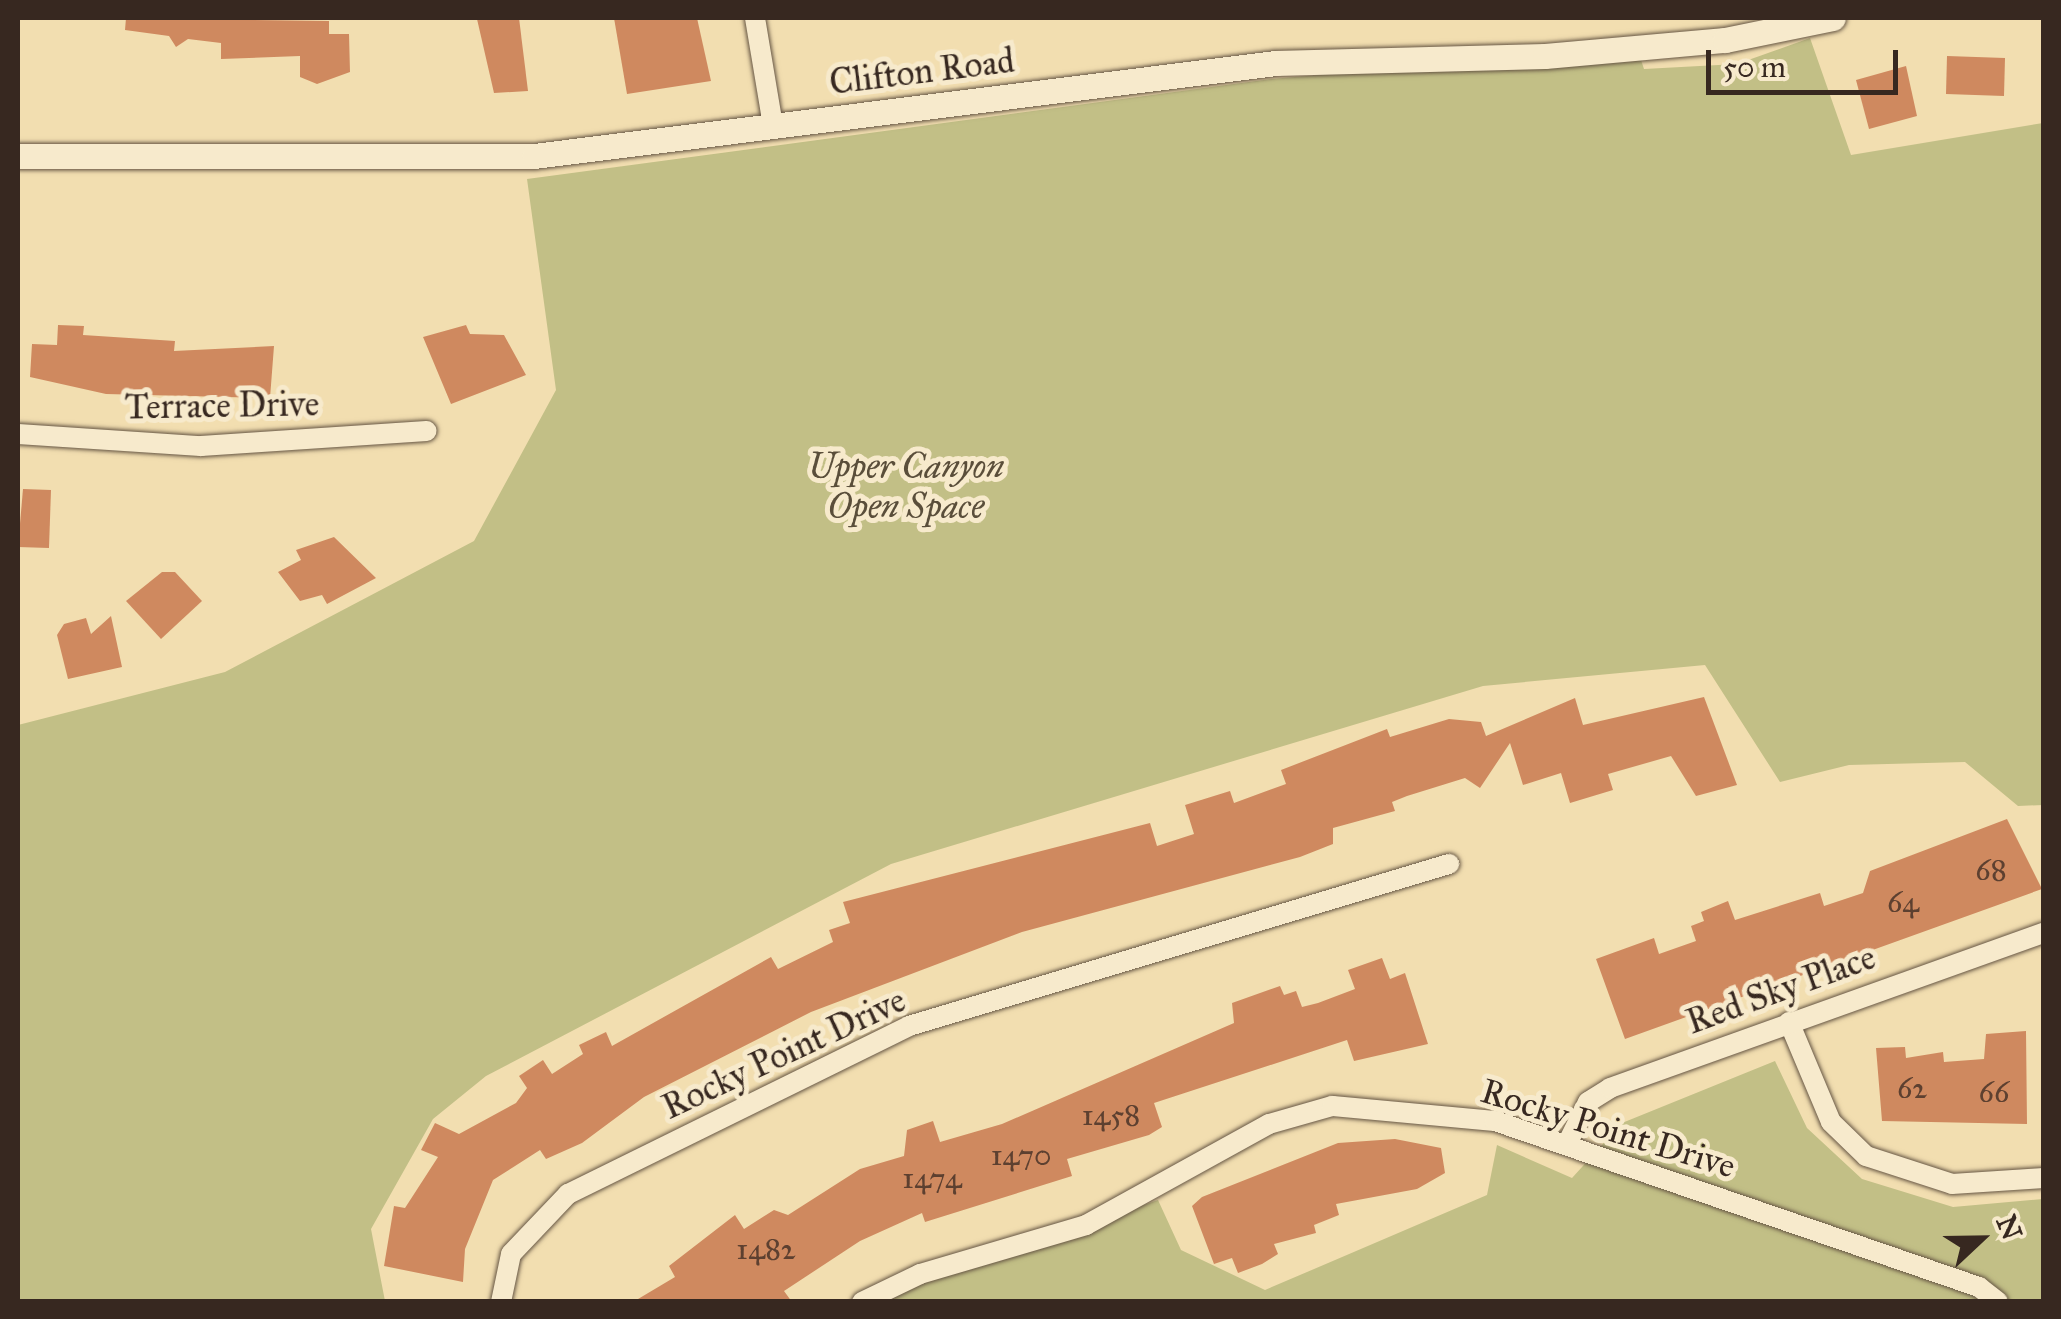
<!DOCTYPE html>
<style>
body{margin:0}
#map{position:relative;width:2061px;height:1319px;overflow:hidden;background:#f2deb0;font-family:"IM FELL Great Primer",serif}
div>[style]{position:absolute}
.green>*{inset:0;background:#c2bf86}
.building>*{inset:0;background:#cf895f}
.roads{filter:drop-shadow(0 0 2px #665644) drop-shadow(0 0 2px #665644)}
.minor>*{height:20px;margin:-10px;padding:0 10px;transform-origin:10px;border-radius:10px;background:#f7eacc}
.tertiary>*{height:25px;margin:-12.5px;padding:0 12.5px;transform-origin:12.5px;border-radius:12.5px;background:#f7eacc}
span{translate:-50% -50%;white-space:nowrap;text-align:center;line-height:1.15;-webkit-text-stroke:10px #f7eacc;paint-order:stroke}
.number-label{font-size:30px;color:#5d4030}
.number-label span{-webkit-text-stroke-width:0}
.street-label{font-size:35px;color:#372820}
.park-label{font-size:35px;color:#5a4e3a;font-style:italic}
.frame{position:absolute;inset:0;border:20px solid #372820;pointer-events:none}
.north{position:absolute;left:1931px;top:1189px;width:100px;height:100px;-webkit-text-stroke:8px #f7eacc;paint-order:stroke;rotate:68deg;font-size:28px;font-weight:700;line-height:40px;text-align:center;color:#372820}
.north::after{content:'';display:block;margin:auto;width:35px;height:45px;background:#372820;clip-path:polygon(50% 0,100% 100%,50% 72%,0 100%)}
.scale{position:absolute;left:1706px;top:50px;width:192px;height:45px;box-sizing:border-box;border:5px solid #372820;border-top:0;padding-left:12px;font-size:30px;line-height:35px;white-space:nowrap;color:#372820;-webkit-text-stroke:8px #f7eacc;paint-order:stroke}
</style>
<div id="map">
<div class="green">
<i style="clip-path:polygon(1810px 38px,1851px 155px,2043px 123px,2043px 805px,2018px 806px,1965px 762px,1849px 765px,1780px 782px,1705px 665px,1483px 686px,891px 864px,486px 1076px,433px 1119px,371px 1229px,385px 1301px,18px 1302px,18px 725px,225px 672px,474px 541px,556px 390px,527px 179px,1271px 79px,1637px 48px,1644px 69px,1737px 64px)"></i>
<i style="clip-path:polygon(1775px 1061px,1807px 1128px,1862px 1179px,1953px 1207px,2043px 1199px,2043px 1301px,869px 1302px,1158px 1200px,1181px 1250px,1265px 1290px,1487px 1195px,1497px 1145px,1572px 1178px,1622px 1123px)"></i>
</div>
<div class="building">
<i style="clip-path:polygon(126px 18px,329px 21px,329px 34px,349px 34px,350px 72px,317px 84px,300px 77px,300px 56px,221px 59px,221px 43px,188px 39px,176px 47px,169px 36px,125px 30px)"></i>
<i style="clip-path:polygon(519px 18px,528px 91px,494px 93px,477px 19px)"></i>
<i style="clip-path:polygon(614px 18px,697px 18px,711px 81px,627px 94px)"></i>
<i style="clip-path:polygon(1947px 56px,2005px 58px,2004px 96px,1946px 94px)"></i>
<i style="clip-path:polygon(1906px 66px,1917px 116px,1869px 129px,1856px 80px)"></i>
<i style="clip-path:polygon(58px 325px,84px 326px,83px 335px,175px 341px,174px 351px,274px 346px,270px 398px,106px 394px,30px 377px,32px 344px,57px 345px)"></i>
<i style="clip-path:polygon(466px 325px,470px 334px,504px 335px,526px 375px,451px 404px,423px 337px)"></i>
<i style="clip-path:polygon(23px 489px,51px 490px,49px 548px,18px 547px)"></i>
<i style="clip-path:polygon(334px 537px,376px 578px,327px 604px,322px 595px,300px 601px,278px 572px,301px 560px,296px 550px)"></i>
<i style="clip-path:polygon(162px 572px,175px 572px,202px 601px,161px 639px,126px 601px)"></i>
<i style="clip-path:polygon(111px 616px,122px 667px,68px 679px,57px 635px,64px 624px,86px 618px,91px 634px)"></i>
<i style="clip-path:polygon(1704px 697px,1737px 785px,1696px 796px,1671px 756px,1608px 774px,1613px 790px,1570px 803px,1561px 773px,1523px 785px,1510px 743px,1480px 788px,1465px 778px,1407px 796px,1392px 802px,1395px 811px,1333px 828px,1333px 844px,1300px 857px,1022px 932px,811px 1012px,644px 1097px,582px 1143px,546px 1159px,540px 1150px,493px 1180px,465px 1249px,463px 1282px,384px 1266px,394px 1206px,405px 1208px,438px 1157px,421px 1150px,435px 1123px,459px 1134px,516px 1103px,527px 1088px,519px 1076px,543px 1060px,552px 1074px,583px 1054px,579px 1045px,606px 1032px,612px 1046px,771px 957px,778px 969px,833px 942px,829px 930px,850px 923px,843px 902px,1150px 823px,1157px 846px,1194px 834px,1185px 805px,1230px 791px,1234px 803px,1286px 784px,1281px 770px,1387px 729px,1390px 737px,1449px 719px,1481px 722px,1486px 736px,1575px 698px,1583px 725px)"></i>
<i style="clip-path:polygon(2007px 819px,2042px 889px,1625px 1039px,1596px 959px,1654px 938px,1659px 954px,1696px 941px,1691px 926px,1704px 921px,1701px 912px,1728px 901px,1735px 920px,1820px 893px,1824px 906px,1863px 893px,1870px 871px)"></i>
<i style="clip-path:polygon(1382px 958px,1390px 979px,1405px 973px,1428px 1044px,1354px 1061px,1347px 1040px,1154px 1103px,1162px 1127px,1149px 1135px,1067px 1159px,1072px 1176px,925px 1222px,922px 1213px,860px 1241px,784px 1291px,792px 1302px,633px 1302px,675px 1277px,669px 1266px,735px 1215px,744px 1229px,774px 1210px,788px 1215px,860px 1169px,904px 1156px,907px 1130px,933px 1121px,940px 1142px,1002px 1124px,1234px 1023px,1232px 1003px,1280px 986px,1284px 995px,1296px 991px,1302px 1007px,1318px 1003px,1355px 989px,1348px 970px)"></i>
<i style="clip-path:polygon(2026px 1031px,2027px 1124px,1882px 1121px,1876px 1048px,1905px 1047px,1906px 1058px,1943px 1052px,1944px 1062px,1984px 1059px,1986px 1034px)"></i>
<i style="clip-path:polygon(1395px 1139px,1441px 1148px,1445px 1173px,1417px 1189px,1336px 1204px,1339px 1215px,1314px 1225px,1316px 1233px,1274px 1244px,1278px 1254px,1262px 1264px,1238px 1273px,1232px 1258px,1214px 1264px,1192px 1206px,1202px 1197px,1338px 1143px)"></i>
</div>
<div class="roads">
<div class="minor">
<i style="left:755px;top:18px;width:109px;rotate:80.5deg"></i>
<i style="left:18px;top:434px;width:183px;rotate:3.8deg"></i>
<i style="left:201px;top:446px;width:226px;rotate:-3.8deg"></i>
<i style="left:1789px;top:1022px;width:108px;rotate:67.2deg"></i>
<i style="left:1831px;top:1122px;width:49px;rotate:44.2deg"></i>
<i style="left:1866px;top:1156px;width:90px;rotate:18deg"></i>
<i style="left:1952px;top:1184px;width:92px;rotate:-3.7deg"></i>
<i style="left:1567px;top:1144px;width:47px;rotate:-63.4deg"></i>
<i style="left:1588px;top:1102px;width:26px;rotate:-32deg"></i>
<i style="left:1610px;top:1088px;width:461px;rotate:-19.7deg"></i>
<i style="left:501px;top:1302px;width:49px;rotate:-78.2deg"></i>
<i style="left:511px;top:1254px;width:83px;rotate:-46.5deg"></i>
<i style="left:568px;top:1194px;width:380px;rotate:-26.2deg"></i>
<i style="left:909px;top:1026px;width:564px;rotate:-16.7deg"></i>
<i style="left:862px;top:1302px;width:64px;rotate:-25.8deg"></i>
<i style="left:920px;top:1274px;width:173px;rotate:-16.4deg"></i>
<i style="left:1086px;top:1225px;width:209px;rotate:-28.9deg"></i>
<i style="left:1269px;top:1124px;width:66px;rotate:-15.9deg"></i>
<i style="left:1332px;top:1106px;width:164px;rotate:5.3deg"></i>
<i style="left:1495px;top:1121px;width:512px;rotate:18.93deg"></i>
<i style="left:1979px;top:1287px;width:24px;rotate:38deg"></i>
</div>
<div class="tertiary">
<i style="left:18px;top:156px;width:516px"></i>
<i style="left:534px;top:156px;width:747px;rotate:-7.15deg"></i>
<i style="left:1275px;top:63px;width:270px;rotate:-1.5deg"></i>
<i style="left:1545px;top:56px;width:181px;rotate:-5.1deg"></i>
<i style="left:1725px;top:40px;width:110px;rotate:-11.5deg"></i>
</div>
</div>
<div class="number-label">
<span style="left:1991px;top:870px">68</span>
<span style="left:1903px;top:902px">64</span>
<span style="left:1912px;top:1088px">62</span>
<span style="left:1994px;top:1092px">66</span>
<span style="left:1111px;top:1115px">1458</span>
<span style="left:1021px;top:1155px">1470</span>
<span style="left:932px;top:1178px">1474</span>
<span style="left:766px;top:1249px">1482</span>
</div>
<div class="street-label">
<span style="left:922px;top:72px;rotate:-7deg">Clifton Road</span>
<span style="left:222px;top:406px;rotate:-1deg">Terrace Drive</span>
<span style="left:1781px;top:990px;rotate:-20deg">Red Sky Place</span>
<span style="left:784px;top:1054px;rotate:-25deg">Rocky Point Drive</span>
<span style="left:1608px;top:1129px;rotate:17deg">Rocky Point Drive</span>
</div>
<div class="park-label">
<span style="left:906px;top:487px">Upper Canyon<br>Open Space</span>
</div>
<div class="frame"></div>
<div class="north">N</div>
<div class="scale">50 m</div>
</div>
